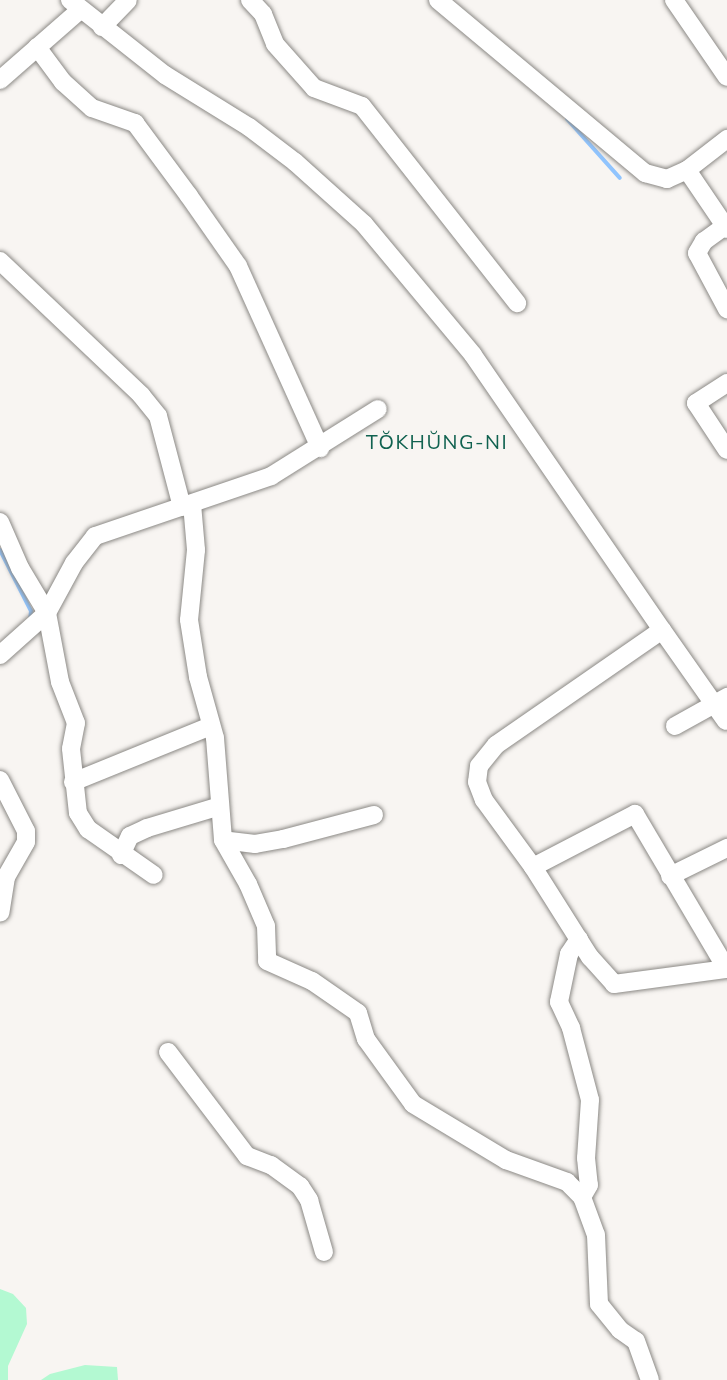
<!DOCTYPE html>
<meta charset="utf-8">
<style>
body{margin:0}
#map{position:relative;width:727px;height:1380px;overflow:hidden;background:#f8f5f2;font-family:Mulish,sans-serif}
div>[style]{position:absolute}
.green>*{inset:0;background:#b3f9d2}
.stream>*{height:4px;margin:-2px;padding:0 2px;transform-origin:2px;border-radius:2px;background:#90c4fe}
.roads{filter:drop-shadow(0 0 2px #8b8985) drop-shadow(0 0 2px #8b8985)}
.minor>*{height:18px;margin:-9px;padding:0 9px;transform-origin:9px;border-radius:9px;background:#fff}
span{translate:-50% -50%;white-space:nowrap;text-align:center;line-height:1.15;-webkit-text-stroke:4.5px #f8f5f2;paint-order:stroke}
.quarter-label{font-size:20px;color:#116250;letter-spacing:1.5px}
</style>
<div id="map">
<div class="green">
<i style="clip-path:polygon(0 1289px,13px 1294px,26px 1308px,27px 1324px,8px 1366px,8px 1380px,0 1380px)"></i>
<i style="clip-path:polygon(85px 1365px,117px 1367px,118px 1380px,41px 1380px,50px 1374px)"></i>
</div>
<div class="stream">
<i style="left:567px;top:119px;width:79px;rotate:48.1deg"></i>
<i style="left:0;top:550px;width:68px;rotate:63.1deg"></i>
<i style="left:31px;top:611px;width:9px;rotate:96deg"></i>
</div>
<div class="roads">
<div class="minor">
<i style="left:70px;top:0;width:121px;rotate:38.3deg"></i>
<i style="left:165px;top:75px;width:99px;rotate:31.8deg"></i>
<i style="left:249px;top:127px;width:58px;rotate:37.3deg"></i>
<i style="left:295px;top:162px;width:93px;rotate:41.9deg"></i>
<i style="left:364px;top:224px;width:170px;rotate:50.2deg"></i>
<i style="left:473px;top:355px;width:334px;rotate:55.5deg"></i>
<i style="left:662px;top:630px;width:202px;rotate:145.3deg"></i>
<i style="left:496px;top:745px;width:27px;rotate:129deg"></i>
<i style="left:479px;top:766px;width:16px;rotate:97deg"></i>
<i style="left:477px;top:782px;width:19px;rotate:69deg"></i>
<i style="left:484px;top:800px;width:83px;rotate:53.8deg"></i>
<i style="left:533px;top:867px;width:107px;rotate:57.7deg"></i>
<i style="left:590px;top:957px;width:36px;rotate:48deg"></i>
<i style="left:614px;top:984px;width:114px;rotate:-7.6deg"></i>
<i style="left:250px;top:0;width:19px;rotate:47deg"></i>
<i style="left:263px;top:14px;width:32px;rotate:68deg"></i>
<i style="left:275px;top:44px;width:59px;rotate:48.4deg"></i>
<i style="left:314px;top:88px;width:51px;rotate:20.6deg"></i>
<i style="left:362px;top:106px;width:251px;rotate:51.8deg"></i>
<i style="left:438px;top:0;width:270px;rotate:39.9deg"></i>
<i style="left:645px;top:173px;width:23px;rotate:15deg"></i>
<i style="left:667px;top:179px;width:22px;rotate:-24deg"></i>
<i style="left:687px;top:170px;width:51px;rotate:-37.8deg"></i>
<i style="left:674px;top:0;width:93px;rotate:55.5deg"></i>
<i style="left:102px;top:27px;width:37px;rotate:-46deg"></i>
<i style="left:37px;top:47px;width:44px;rotate:53.4deg"></i>
<i style="left:63px;top:82px;width:39px;rotate:42deg"></i>
<i style="left:92px;top:108px;width:46px;rotate:19.2deg"></i>
<i style="left:135px;top:123px;width:91px;rotate:53.5deg"></i>
<i style="left:189px;top:196px;width:85px;rotate:55deg"></i>
<i style="left:238px;top:266px;width:200px;rotate:65.7deg"></i>
<i style="left:0;top:80px;width:106px;rotate:-41.2deg"></i>
<i style="left:687px;top:170px;width:71px;rotate:55.9deg"></i>
<i style="left:725px;top:226px;width:26px;rotate:144deg"></i>
<i style="left:704px;top:241px;width:14px;rotate:120deg"></i>
<i style="left:697px;top:253px;width:64px;rotate:61.8deg"></i>
<i style="left:0;top:261px;width:195px;rotate:43.5deg"></i>
<i style="left:141px;top:395px;width:27px;rotate:51deg"></i>
<i style="left:158px;top:416px;width:94px;rotate:75.2deg"></i>
<i style="left:727px;top:383px;width:37px;rotate:147deg"></i>
<i style="left:696px;top:403px;width:56px;rotate:56.6deg"></i>
<i style="left:192px;top:504px;width:46px;rotate:85deg"></i>
<i style="left:196px;top:550px;width:70px;rotate:95.7deg"></i>
<i style="left:189px;top:620px;width:58px;rotate:81deg"></i>
<i style="left:198px;top:677px;width:63px;rotate:74.4deg"></i>
<i style="left:215px;top:738px;width:102px;rotate:85.5deg"></i>
<i style="left:0;top:522px;width:50px;rotate:66.5deg"></i>
<i style="left:20px;top:568px;width:52px;rotate:59deg"></i>
<i style="left:47px;top:613px;width:57px;rotate:-61.6deg"></i>
<i style="left:74px;top:563px;width:34px;rotate:-52deg"></i>
<i style="left:95px;top:536px;width:186px;rotate:-18.8deg"></i>
<i style="left:271px;top:476px;width:126px;rotate:-32.1deg"></i>
<i style="left:662px;top:630px;width:111px;rotate:54.9deg"></i>
<i style="left:0;top:655px;width:63px;rotate:-41.8deg"></i>
<i style="left:47px;top:613px;width:70px;rotate:79.3deg"></i>
<i style="left:60px;top:682px;width:44px;rotate:68.7deg"></i>
<i style="left:76px;top:723px;width:26px;rotate:101deg"></i>
<i style="left:71px;top:749px;width:64px;rotate:83.8deg"></i>
<i style="left:78px;top:813px;width:19px;rotate:58deg"></i>
<i style="left:88px;top:829px;width:80px;rotate:34.9deg"></i>
<i style="left:675px;top:726px;width:60px;rotate:-29.1deg"></i>
<i style="left:0;top:780px;width:57px;rotate:63deg"></i>
<i style="left:26px;top:831px;width:11px;rotate:90deg"></i>
<i style="left:26px;top:842px;width:40px;rotate:119.7deg"></i>
<i style="left:6px;top:877px;width:36px;rotate:99deg"></i>
<i style="left:73px;top:782px;width:149px;rotate:-22.1deg"></i>
<i style="left:374px;top:815px;width:94px;rotate:165.2deg"></i>
<i style="left:283px;top:839px;width:28px;rotate:170deg"></i>
<i style="left:255px;top:844px;width:32px;rotate:-173deg"></i>
<i style="left:223px;top:840px;width:51px;rotate:60.4deg"></i>
<i style="left:248px;top:884px;width:46px;rotate:66.8deg"></i>
<i style="left:266px;top:926px;width:35px;rotate:88deg"></i>
<i style="left:267px;top:961px;width:49px;rotate:24deg"></i>
<i style="left:312px;top:981px;width:56px;rotate:34.8deg"></i>
<i style="left:358px;top:1013px;width:27px;rotate:73deg"></i>
<i style="left:366px;top:1039px;width:80px;rotate:54.1deg"></i>
<i style="left:413px;top:1104px;width:109px;rotate:31.1deg"></i>
<i style="left:506px;top:1160px;width:65px;rotate:19.8deg"></i>
<i style="left:567px;top:1182px;width:21px;rotate:45deg"></i>
<i style="left:582px;top:1197px;width:40px;rotate:69.8deg"></i>
<i style="left:596px;top:1235px;width:69px;rotate:87.5deg"></i>
<i style="left:599px;top:1304px;width:33px;rotate:51deg"></i>
<i style="left:620px;top:1330px;width:19px;rotate:35deg"></i>
<i style="left:636px;top:1341px;width:41px;rotate:70.3deg"></i>
<i style="left:121px;top:855px;width:21px;rotate:-65deg"></i>
<i style="left:130px;top:836px;width:19px;rotate:-25deg"></i>
<i style="left:147px;top:828px;width:73px;rotate:-16.7deg"></i>
<i style="left:533px;top:867px;width:115px;rotate:-27.5deg"></i>
<i style="left:635px;top:814px;width:179px;rotate:59.4deg"></i>
<i style="left:670px;top:876px;width:64px;rotate:-26.2deg"></i>
<i style="left:579px;top:939px;width:18px;rotate:124deg"></i>
<i style="left:569px;top:954px;width:49px;rotate:101.8deg"></i>
<i style="left:559px;top:1002px;width:29px;rotate:65deg"></i>
<i style="left:571px;top:1028px;width:74px;rotate:75.2deg"></i>
<i style="left:590px;top:1100px;width:58px;rotate:93.9deg"></i>
<i style="left:586px;top:1158px;width:27px;rotate:84deg"></i>
<i style="left:589px;top:1185px;width:14px;rotate:120deg"></i>
<i style="left:168px;top:1052px;width:131px;rotate:52.8deg"></i>
<i style="left:247px;top:1156px;width:26px;rotate:21deg"></i>
<i style="left:271px;top:1165px;width:36px;rotate:36deg"></i>
<i style="left:300px;top:1186px;width:17px;rotate:57deg"></i>
<i style="left:309px;top:1200px;width:54px;rotate:73.9deg"></i>
</div>
</div>
<div class="quarter-label">
<span style="left:437px;top:441px">TŎKHŬNG-NI</span>
</div>
</div>
